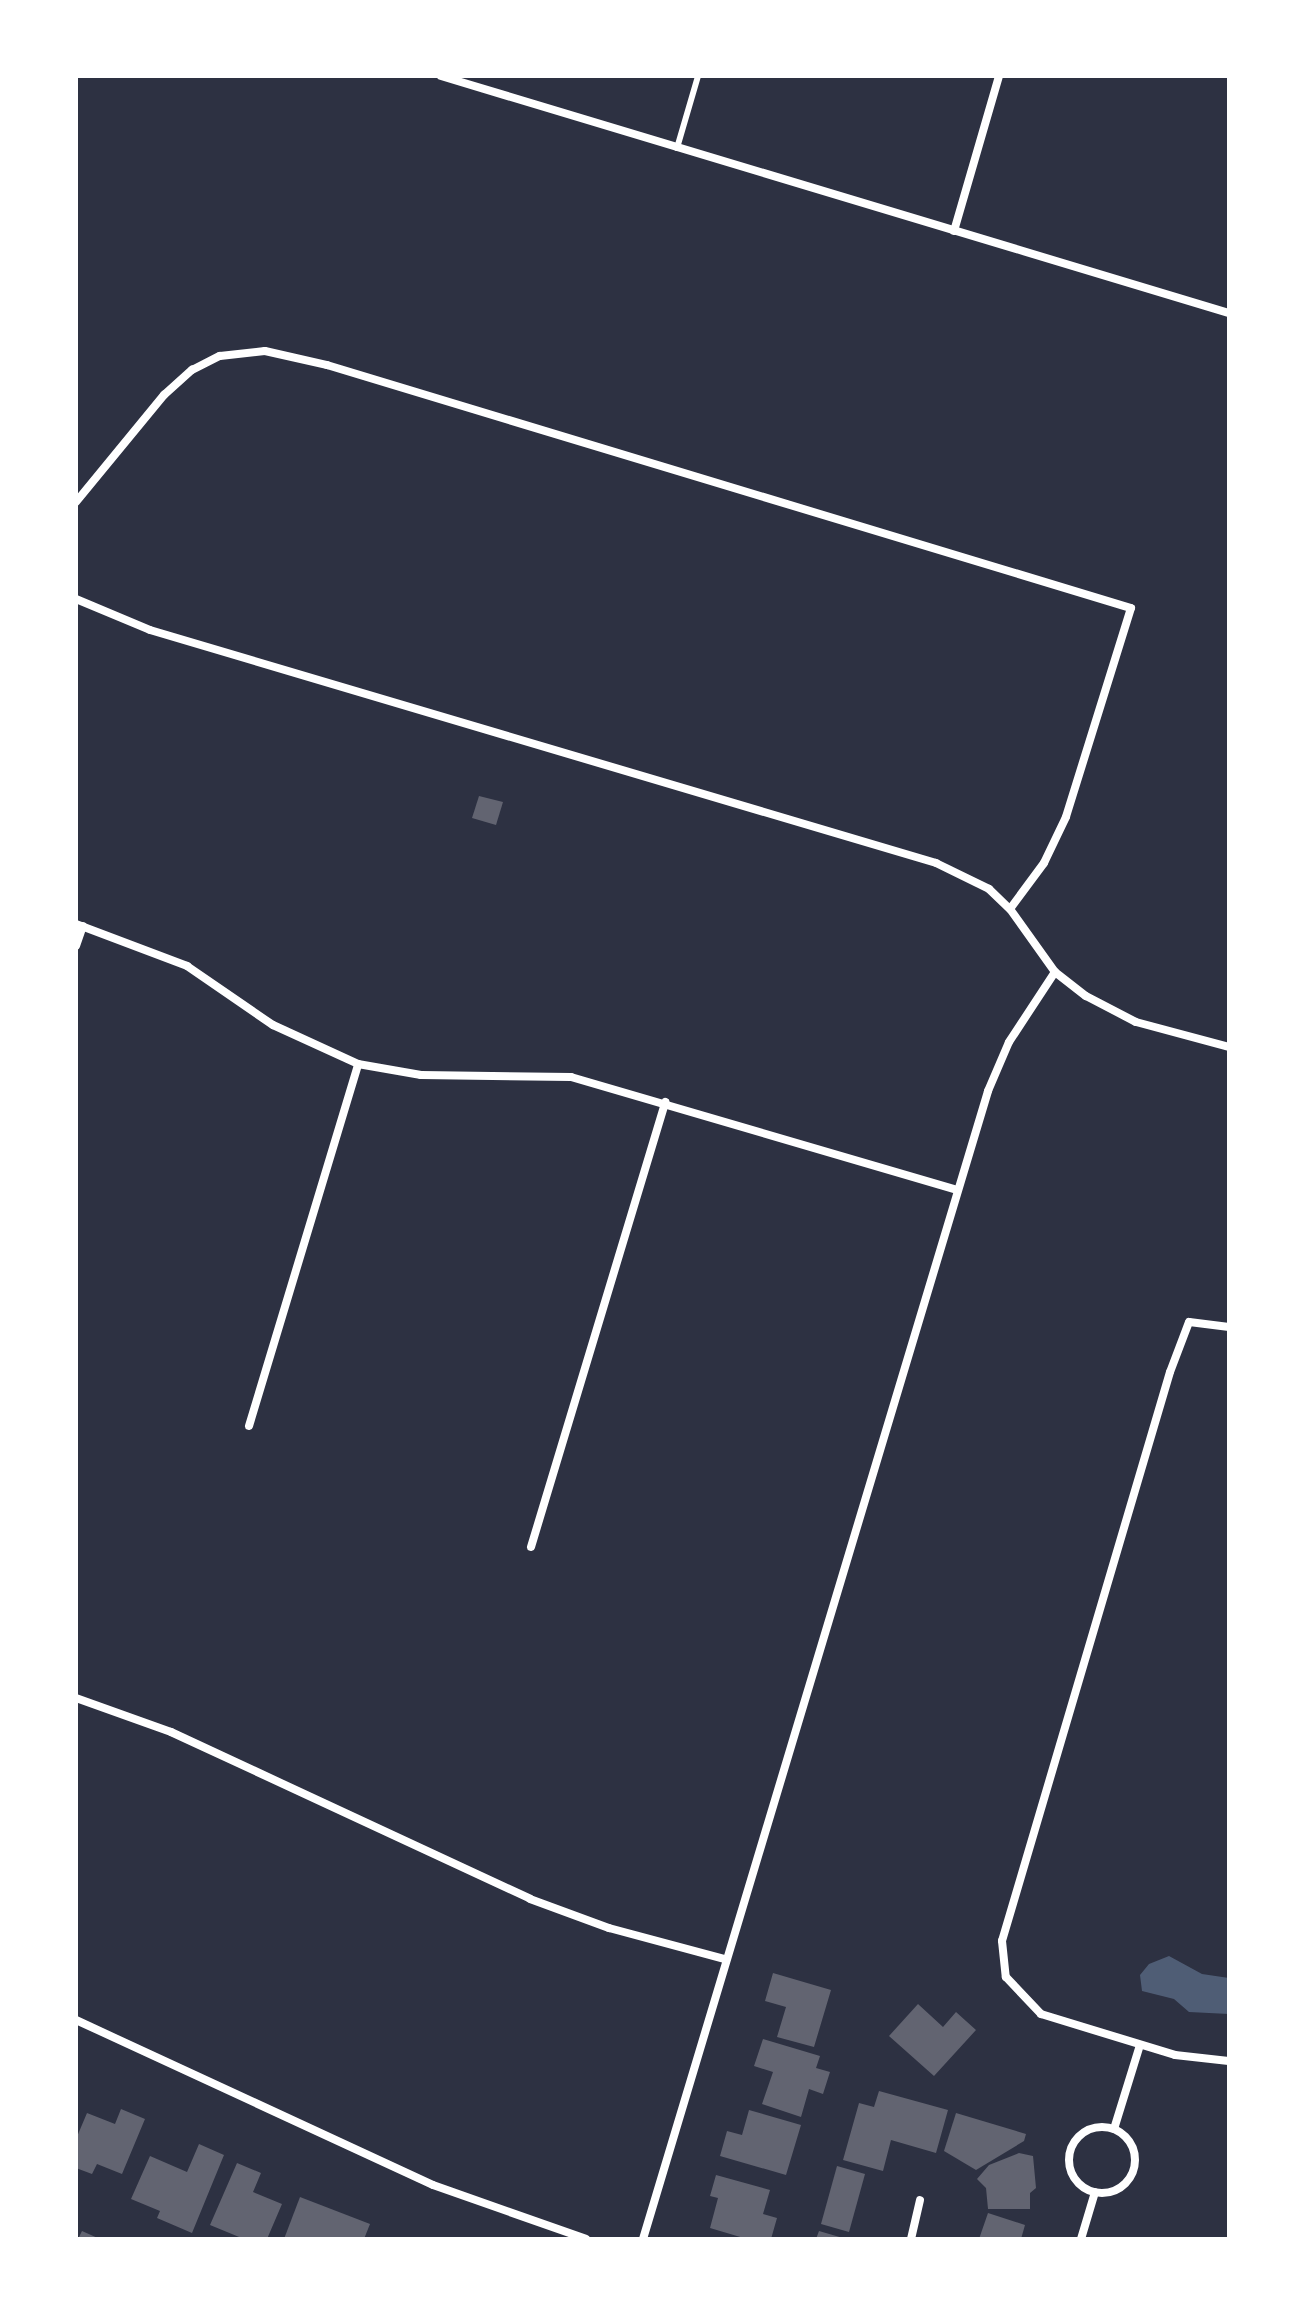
<!DOCTYPE html>
<style>
body{margin:0}
#map{position:relative;width:1305px;height:2315px;overflow:hidden;background:#2d3142;font-family:"Fira Sans Condensed",sans-serif}
div>[style]{position:absolute}
.water>*{inset:0;background:#4f5d75}
.building>*{inset:0;background:#626471}
.service>*{height:6px;margin:-3px;padding:0 3px;transform-origin:3px;border-radius:3px;background:#fff}
.minor>*{height:8px;margin:-4px;padding:0 4px;transform-origin:4px;border-radius:4px;background:#fff}
.minor>.ring{margin:-4px;padding:0;box-sizing:content-box;background:none;border:8px solid #fff;border-radius:50%}
span{translate:-50% -50%;white-space:nowrap;text-align:center;line-height:1.15;-webkit-text-stroke:6px #fff;paint-order:stroke}
.frame{position:absolute;inset:0;border:78px solid #fff;pointer-events:none}
</style>
<div id="map">
<div class="water">
<i style="clip-path:polygon(1169px 1956px,1202px 1974px,1229px 1978px,1229px 2014px,1189px 2012px,1174px 1999px,1142px 1991px,1140px 1975px,1149px 1964px)"></i>
</div>
<div class="building">
<i style="clip-path:polygon(479px 796px,503px 802px,496px 825px,472px 818px)"></i>
<i style="clip-path:polygon(773px 1973px,831px 1990px,814px 2047px,777px 2037px,786px 2007px,765px 2001px)"></i>
<i style="clip-path:polygon(918px 2004px,943px 2027px,956px 2012px,976px 2030px,934px 2076px,889px 2036px)"></i>
<i style="clip-path:polygon(763px 2039px,820px 2056px,816px 2068px,830px 2072px,823px 2094px,809px 2089px,801px 2117px,762px 2104px,773px 2072px,754px 2066px)"></i>
<i style="clip-path:polygon(879px 2091px,948px 2110px,936px 2153px,891px 2140px,883px 2171px,843px 2160px,859px 2103px,874px 2107px)"></i>
<i style="clip-path:polygon(121px 2109px,145px 2119px,122px 2174px,97px 2164px,92px 2174px,76px 2168px,76px 2139px,87px 2113px,115px 2124px)"></i>
<i style="clip-path:polygon(749px 2110px,801px 2125px,786px 2175px,720px 2156px,727px 2131px,742px 2135px)"></i>
<i style="clip-path:polygon(956px 2113px,1026px 2134px,1024px 2141px,976px 2170px,944px 2151px)"></i>
<i style="clip-path:polygon(199px 2144px,224px 2155px,192px 2233px,157px 2218px,160px 2211px,131px 2199px,150px 2156px,187px 2172px)"></i>
<i style="clip-path:polygon(1019px 2153px,1033px 2156px,1036px 2188px,1030px 2193px,1030px 2209px,988px 2209px,986px 2188px,977px 2179px,989px 2165px)"></i>
<i style="clip-path:polygon(237px 2163px,261px 2173px,253px 2192px,282px 2204px,267px 2239px,244px 2239px,210px 2225px)"></i>
<i style="clip-path:polygon(837px 2166px,865px 2174px,849px 2232px,821px 2224px)"></i>
<i style="clip-path:polygon(716px 2175px,770px 2190px,763px 2214px,777px 2218px,771px 2239px,747px 2239px,710px 2228px,718px 2198px,710px 2196px)"></i>
<i style="clip-path:polygon(300px 2197px,370px 2224px,364px 2239px,284px 2239px)"></i>
<i style="clip-path:polygon(988px 2213px,1025px 2225px,1021px 2239px,979px 2239px)"></i>
<i style="clip-path:polygon(82px 2231px,100px 2239px,78px 2239px)"></i>
<i style="clip-path:polygon(819px 2231px,843px 2238px,843px 2239px,816px 2239px)"></i>
</div>
<div class="service">
<i style="left:677px;top:148px;width:75px;rotate:-73.7deg"></i>
</div>
<div class="minor">
<i style="left:441px;top:76px;width:823px;rotate:16.74deg"></i>
<i style="left:954px;top:231px;width:161px;rotate:-73.8deg"></i>
<i style="left:76px;top:502px;width:139px;rotate:-50.6deg"></i>
<i style="left:164px;top:395px;width:38px;rotate:-42deg"></i>
<i style="left:192px;top:370px;width:31px;rotate:-27deg"></i>
<i style="left:220px;top:356px;width:45px;rotate:-6.3deg"></i>
<i style="left:265px;top:351px;width:64px;rotate:12.7deg"></i>
<i style="left:327px;top:365px;width:840px;rotate:16.82deg"></i>
<i style="left:1131px;top:608px;width:219px;rotate:107.3deg"></i>
<i style="left:1066px;top:817px;width:51px;rotate:115.6deg"></i>
<i style="left:1044px;top:863px;width:57px;rotate:126.5deg"></i>
<i style="left:76px;top:599px;width:80px;rotate:22.7deg"></i>
<i style="left:150px;top:630px;width:820px;rotate:16.51deg"></i>
<i style="left:936px;top:863px;width:59px;rotate:26.1deg"></i>
<i style="left:989px;top:889px;width:29px;rotate:44deg"></i>
<i style="left:1010px;top:909px;width:77px;rotate:54.5deg"></i>
<i style="left:1055px;top:972px;width:39px;rotate:38deg"></i>
<i style="left:1086px;top:996px;width:56px;rotate:27.5deg"></i>
<i style="left:1136px;top:1022px;width:96px;rotate:15deg"></i>
<i style="left:76px;top:924px;width:119px;rotate:20.7deg"></i>
<i style="left:187px;top:966px;width:104px;rotate:34.5deg"></i>
<i style="left:273px;top:1025px;width:94px;rotate:24.6deg"></i>
<i style="left:358px;top:1064px;width:64px;rotate:9.9deg"></i>
<i style="left:421px;top:1075px;width:150px;rotate:0.8deg"></i>
<i style="left:571px;top:1077px;width:402px;rotate:16.3deg"></i>
<i style="left:76px;top:946px;width:21px;rotate:-71deg"></i>
<i style="left:1229px;top:1327px;width:40px;rotate:-172.9deg"></i>
<i style="left:1189px;top:1322px;width:53px;rotate:110.8deg"></i>
<i style="left:1170px;top:1372px;width:593px;rotate:106.45deg"></i>
<i style="left:1002px;top:1941px;width:36px;rotate:84deg"></i>
<i style="left:1006px;top:1977px;width:51px;rotate:46.6deg"></i>
<i style="left:1041px;top:2014px;width:140px;rotate:17deg"></i>
<i style="left:1175px;top:2055px;width:54px;rotate:6.3deg"></i>
<i style="left:249px;top:1426px;width:378px;rotate:-73.2deg"></i>
<i style="left:531px;top:1547px;width:465px;rotate:-73.2deg"></i>
<i style="left:76px;top:1698px;width:101px;rotate:19.7deg"></i>
<i style="left:171px;top:1732px;width:396px;rotate:24.9deg"></i>
<i style="left:530px;top:1899px;width:84px;rotate:20.2deg"></i>
<i style="left:609px;top:1928px;width:120px;rotate:15deg"></i>
<i style="left:76px;top:2020px;width:393px;rotate:24.8deg"></i>
<i style="left:433px;top:2185px;width:162px;rotate:19.4deg"></i>
<i class="ring" style="left:1069px;top:2127px;width:58px;height:58px"></i>
<i style="left:1114px;top:2129px;width:88px;rotate:-72.8deg"></i>
<i style="left:643px;top:2239px;width:1199px;rotate:-73.27deg"></i>
<i style="left:988px;top:1091px;width:53px;rotate:-66.8deg"></i>
<i style="left:1009px;top:1042px;width:84px;rotate:-56.7deg"></i>
<i style="left:911px;top:2239px;width:40px;rotate:-77deg"></i>
<i style="left:1081px;top:2239px;width:49px;rotate:-73.4deg"></i>
</div>
<div class="frame"></div>
</div>
